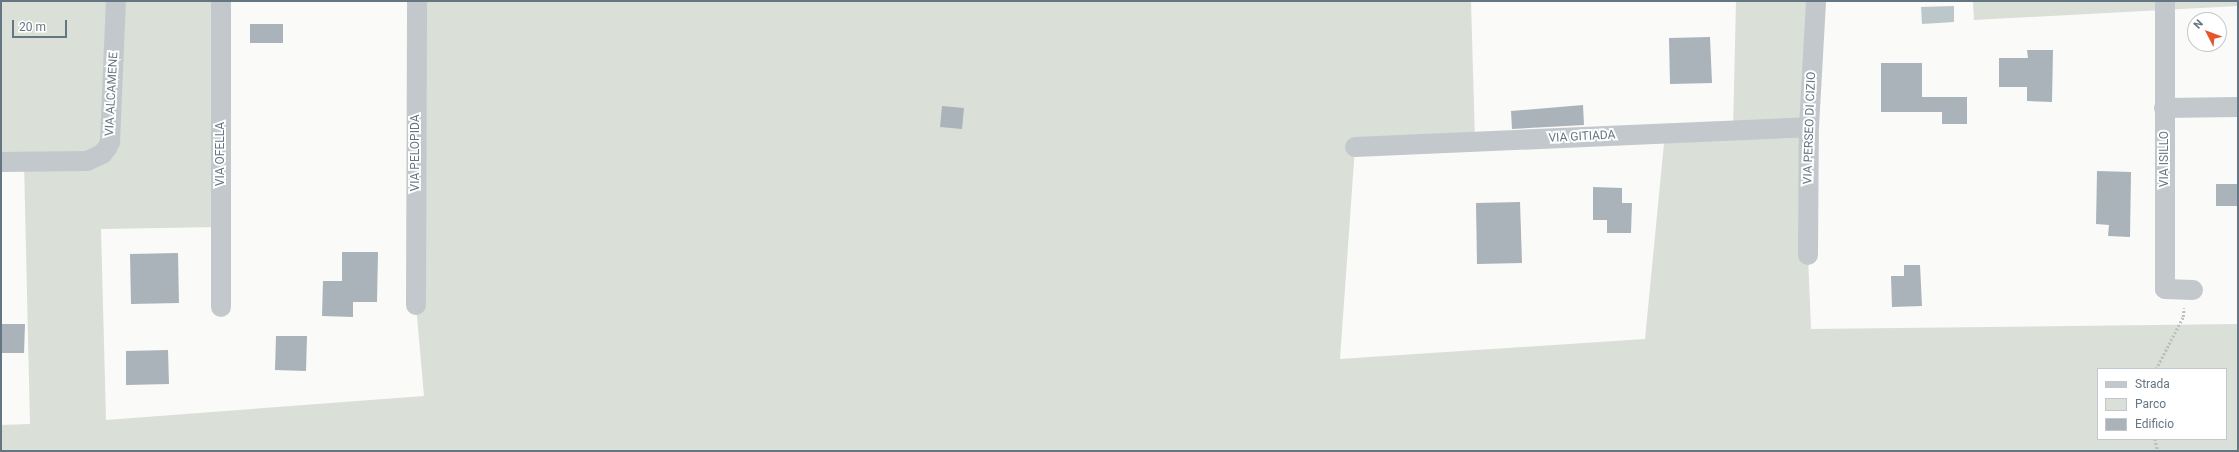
<!DOCTYPE html>
<style>
body{margin:0}
#map{position:relative;width:2239px;height:452px;overflow:hidden;background:#fafaf8;font-family:Roboto,sans-serif}
div>[style]{position:absolute}
.green>*{inset:0;background:#dadfd7}
.water>*{inset:0;background:#bbc7cb}
.building>*{inset:0;background:#aab3b9}
.path>*{height:2.5px;margin-top:-1.25px;transform-origin:0;background:repeating-linear-gradient(90deg,#bbbfc2 0 2px,transparent 0 4px)}
.street>*{height:20px;margin:-10px;padding:0 10px;transform-origin:10px;border-radius:10px;background:#c3c8cc}
span{translate:-50% -50%;white-space:nowrap;text-align:center;line-height:1.15;-webkit-text-stroke:4px #fff;paint-order:stroke}
.street-label{font-size:12px;color:#657683}
.frame{position:absolute;inset:0;border:2px solid #657683;pointer-events:none}
.legend{position:absolute;left:2097px;top:368px;width:130px;height:72px;box-sizing:border-box;background:#fff;border:1px solid #c1c8cd;margin:0;padding:5px 7px;list-style:none;font-size:12px;color:#657683}
.legend li{display:flex;align-items:center;gap:8px;height:20px}
.legend b{width:20px;border:1px solid #c1c8cd}
.north{position:absolute;left:2187px;top:12px;width:40px;height:40px;box-sizing:border-box;background:#fff;border:1px solid #c1c8cd;border-radius:50%;rotate:312deg;font-size:11px;font-weight:700;line-height:16px;text-align:center;color:#657683}
.north::after{content:'';display:block;margin:auto;width:14px;height:18px;background:#e4572e;clip-path:polygon(50% 0,100% 100%,50% 72%,0 100%)}
.scale{position:absolute;left:12px;top:20px;width:55px;height:18px;box-sizing:border-box;border:2px solid #657683;border-top:0;padding-left:5px;font-size:12px;line-height:14px;white-space:nowrap;color:#657683;-webkit-text-stroke:3px #fff;paint-order:stroke}
</style>
<div id="map">
<div class="green">
<i style="clip-path:polygon(evenodd,1px 1px,221px 1px,221px 227px,101px 229px,106px 420px,424px 396px,416px 305px,417px 1px,1471px 1px,1475px 142px,1355px 147px,1340px 359px,1645px 339px,1665px 133px,1733px 130px,1736px 1px,1818px 1px,1808px 255px,1811px 329px,2238px 324px,2238px 451px,1px 451px,1px 425px,30px 424px,24px 162px,1px 162px,1px 1px,2098px 369px,2226px 369px,2226px 439px,2098px 439px,2098px 369px)"></i>
<i style="clip-path:polygon(1973px 1px,2238px 1px,2238px 6px,1974px 20px)"></i>
</div>
<div class="water">
<i style="clip-path:polygon(1954px 6px,1954px 22px,1922px 24px,1921px 7px)"></i>
</div>
<div class="building">
<i style="clip-path:polygon(250px 24px,283px 24px,283px 43px,250px 43px)"></i>
<i style="clip-path:polygon(1710px 37px,1712px 83px,1670px 84px,1669px 38px)"></i>
<i style="clip-path:polygon(2027px 50px,2053px 50px,2052px 102px,2027px 101px,2027px 87px,1999px 87px,1999px 58px,2028px 58px)"></i>
<i style="clip-path:polygon(1881px 63px,1922px 63px,1922px 97px,1967px 97px,1967px 124px,1942px 124px,1942px 112px,1881px 112px)"></i>
<i style="clip-path:polygon(1583px 105px,1584px 125px,1512px 129px,1511px 111px)"></i>
<i style="clip-path:polygon(942px 106px,964px 108px,962px 129px,940px 127px)"></i>
<i style="clip-path:polygon(2097px 171px,2131px 172px,2130px 237px,2108px 236px,2109px 225px,2096px 224px)"></i>
<i style="clip-path:polygon(2216px 184px,2238px 184px,2238px 206px,2216px 206px)"></i>
<i style="clip-path:polygon(1593px 187px,1622px 188px,1622px 203px,1632px 203px,1631px 233px,1607px 233px,1607px 220px,1593px 220px)"></i>
<i style="clip-path:polygon(1520px 202px,1522px 263px,1477px 264px,1476px 203px)"></i>
<i style="clip-path:polygon(342px 252px,378px 252px,377px 302px,353px 302px,353px 317px,322px 316px,323px 281px,342px 281px)"></i>
<i style="clip-path:polygon(178px 253px,179px 303px,131px 304px,130px 254px)"></i>
<i style="clip-path:polygon(1904px 265px,1920px 265px,1922px 306px,1892px 307px,1891px 276px,1904px 276px)"></i>
<i style="clip-path:polygon(1px 324px,25px 324px,24px 353px,1px 353px)"></i>
<i style="clip-path:polygon(276px 336px,307px 336px,306px 371px,275px 370px)"></i>
<i style="clip-path:polygon(168px 350px,169px 384px,126px 385px,126px 351px)"></i>
</div>
<div class="path">
<i style="left:2156px;top:369px;width:59px;rotate:-62.6deg"></i>
<i style="left:2183px;top:317px;width:9px;rotate:-84deg"></i>
<i style="left:2155px;top:439px;width:12px;rotate:76deg"></i>
</div>
<div class="street">
<i style="left:221px;top:1px;width:306px;rotate:90deg"></i>
<i style="left:2165px;top:1px;width:288px;rotate:90deg"></i>
<i style="left:2165px;top:289px;width:28px;rotate:2deg"></i>
<i style="left:2164px;top:108px;width:74px;rotate:-0.8deg"></i>
<i style="left:1355px;top:147px;width:454px;rotate:-2.5deg"></i>
<i style="left:1px;top:162px;width:86px;rotate:-0.7deg"></i>
<i style="left:87px;top:161px;width:17px;rotate:-25deg"></i>
<i style="left:102px;top:154px;width:8px;rotate:-50deg"></i>
<i style="left:107px;top:148px;width:7px;rotate:-63deg"></i>
<i style="left:110px;top:142px;width:141px;rotate:-87.6deg"></i>
<i style="left:1808px;top:255px;width:128px;rotate:-89.6deg"></i>
<i style="left:1809px;top:127px;width:126px;rotate:-86.8deg"></i>
<i style="left:416px;top:305px;width:304px;rotate:-89.8deg"></i>
</div>
<div class="street-label">
<span style="left:112px;top:94px;rotate:-87deg">VIA ALCAMENE</span>
<span style="left:1810px;top:128px;rotate:-88deg">VIA PERSEO DI CIZIO</span>
<span style="left:1582px;top:137px;rotate:-3deg">VIA GITIADA</span>
<span style="left:416px;top:153px;rotate:-90deg">VIA PELOPIDA</span>
<span style="left:221px;top:154px;rotate:-90deg">VIA OFELLA</span>
<span style="left:2165px;top:159px;rotate:-90deg">VIA ISILLO</span>
</div>
<div class="frame"></div>
<ul class="legend">
<li><b style="height:5px;background:#c3c8cc"></b>Strada</li>
<li><b style="height:11px;background:#dadfd7"></b>Parco</li>
<li><b style="height:11px;background:#aab3b9"></b>Edificio</li>
</ul>
<div class="north">N</div>
<div class="scale">20 m</div>
</div>
